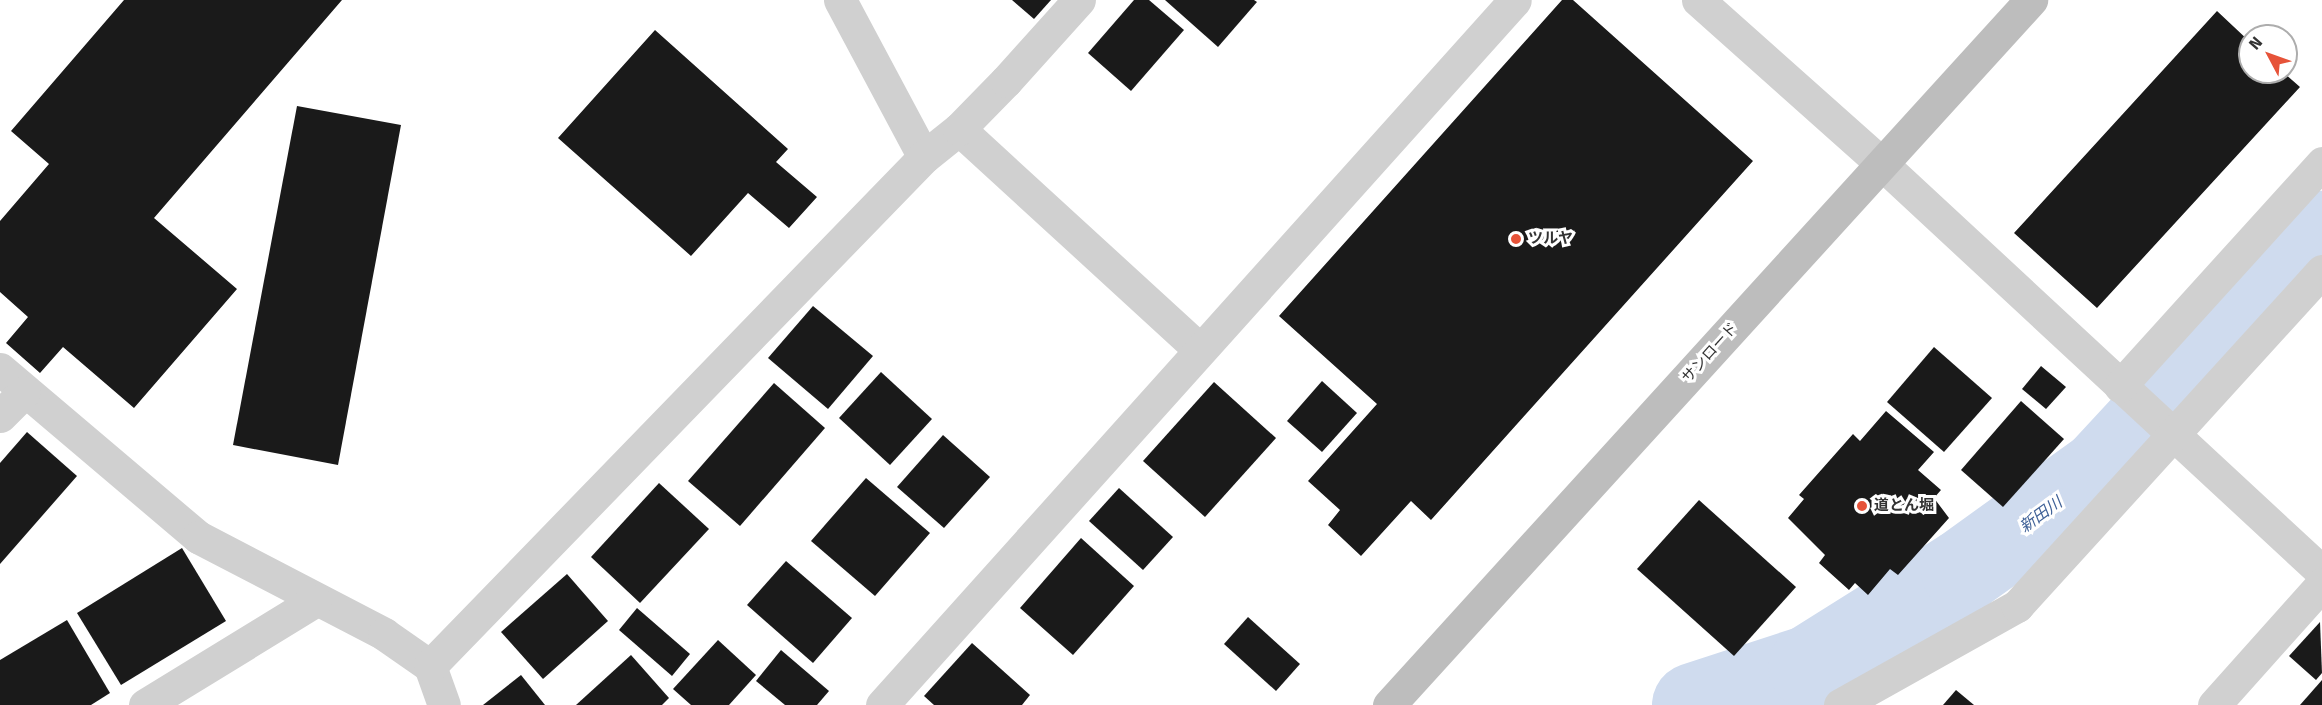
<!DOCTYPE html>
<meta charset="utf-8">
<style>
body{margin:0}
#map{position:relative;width:2322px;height:705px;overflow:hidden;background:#fff;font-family:"Fira Sans","Noto Sans JP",sans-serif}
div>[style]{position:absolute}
.river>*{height:84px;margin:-42px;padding:0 42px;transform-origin:42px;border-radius:42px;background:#cfdbee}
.building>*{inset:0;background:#1a1a1a}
.street>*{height:33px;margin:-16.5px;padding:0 16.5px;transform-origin:16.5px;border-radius:16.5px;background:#d0d0d0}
.secondary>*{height:33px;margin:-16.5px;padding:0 16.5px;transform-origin:16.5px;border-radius:16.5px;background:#bdbdbd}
.dots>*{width:16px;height:16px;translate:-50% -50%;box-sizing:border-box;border:3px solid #fff;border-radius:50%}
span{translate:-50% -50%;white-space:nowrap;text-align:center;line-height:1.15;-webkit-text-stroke:6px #fff;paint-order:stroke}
.poi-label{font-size:15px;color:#333;font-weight:700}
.left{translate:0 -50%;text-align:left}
.street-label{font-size:15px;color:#333}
.water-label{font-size:16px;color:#3f6197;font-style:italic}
.north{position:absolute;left:2238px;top:24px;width:60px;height:60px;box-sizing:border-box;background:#fff;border:2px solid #adadad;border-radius:50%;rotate:311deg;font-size:16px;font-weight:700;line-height:24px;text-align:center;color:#333}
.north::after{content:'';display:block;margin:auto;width:21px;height:27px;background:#e65339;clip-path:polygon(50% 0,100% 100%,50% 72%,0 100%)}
</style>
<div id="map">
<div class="river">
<i style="left:1694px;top:705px;width:122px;rotate:-18.1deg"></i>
<i style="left:1810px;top:667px;width:181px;rotate:-32.1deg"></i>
<i style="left:1963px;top:571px;width:170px;rotate:-35.7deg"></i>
<i style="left:2101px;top:472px;width:326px;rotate:-47.2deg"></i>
</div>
<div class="building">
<i style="clip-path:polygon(124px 0,342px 0,154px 218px,237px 289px,134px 408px,63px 347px,40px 373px,6px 343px,28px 317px,0 292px,0 221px,49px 164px,11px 131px)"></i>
<i style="clip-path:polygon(1012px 0,1051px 0,1034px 19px)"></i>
<i style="clip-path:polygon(1134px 0,1149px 0,1184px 30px,1131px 91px,1088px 53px)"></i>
<i style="clip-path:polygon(1165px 0,1254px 0,1257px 2px,1218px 47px)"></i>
<i style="clip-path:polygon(1562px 0,1573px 0,1753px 161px,1431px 520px,1411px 501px,1361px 556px,1328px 525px,1340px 510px,1308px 481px,1377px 404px,1279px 316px)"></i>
<i style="clip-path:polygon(2217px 11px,2250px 42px,2250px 72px,2283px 72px,2300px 87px,2097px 308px,2014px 233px)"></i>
<i style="clip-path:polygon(655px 30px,788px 149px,776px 162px,817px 197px,789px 228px,748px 193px,691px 256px,558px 138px)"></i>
<i style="clip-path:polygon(297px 106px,401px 125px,338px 465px,233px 445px)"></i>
<i style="clip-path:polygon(813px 306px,873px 356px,828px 409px,768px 358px)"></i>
<i style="clip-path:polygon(1934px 347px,1992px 398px,1944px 452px,1887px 402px)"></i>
<i style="clip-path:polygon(2041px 366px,2066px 387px,2046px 409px,2022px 389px)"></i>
<i style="clip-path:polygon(881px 372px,932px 419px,890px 465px,839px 418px)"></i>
<i style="clip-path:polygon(1322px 381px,1357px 413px,1322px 452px,1287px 421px)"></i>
<i style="clip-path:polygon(1214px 382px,1276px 438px,1205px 517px,1143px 461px)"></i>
<i style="clip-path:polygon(774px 383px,825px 428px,740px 526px,688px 481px)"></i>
<i style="clip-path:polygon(2021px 401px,2064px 439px,2003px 507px,1961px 470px)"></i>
<i style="clip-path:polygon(1886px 411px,1934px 452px,1918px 470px,1941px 490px,1934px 498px,1949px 518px,1898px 575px,1890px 569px,1868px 595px,1855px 583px,1849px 590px,1819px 563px,1825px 555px,1788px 518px,1804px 499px,1799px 495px,1853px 434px,1860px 441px)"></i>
<i style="clip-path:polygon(27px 432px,77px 476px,0 564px,0 463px)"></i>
<i style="clip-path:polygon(943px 435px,990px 477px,944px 528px,897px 487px)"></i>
<i style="clip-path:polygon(866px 478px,930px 533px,875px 596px,811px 541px)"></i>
<i style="clip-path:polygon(659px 483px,709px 529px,640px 603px,591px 557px)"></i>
<i style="clip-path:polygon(1119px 488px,1173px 537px,1143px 570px,1089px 521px)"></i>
<i style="clip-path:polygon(1699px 500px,1796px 587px,1734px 656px,1637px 569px)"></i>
<i style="clip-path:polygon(1081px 538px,1134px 586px,1073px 655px,1020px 608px)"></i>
<i style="clip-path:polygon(182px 548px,226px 621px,121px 685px,77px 613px)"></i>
<i style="clip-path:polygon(786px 561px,852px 618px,813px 663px,747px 605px)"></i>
<i style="clip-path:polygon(567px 574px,608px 621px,543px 679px,501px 632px)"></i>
<i style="clip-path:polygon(637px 608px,690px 654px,672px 676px,619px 630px)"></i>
<i style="clip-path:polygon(1248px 617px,1300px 664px,1276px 691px,1224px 644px)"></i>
<i style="clip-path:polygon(67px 620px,110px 693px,91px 705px,0 705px,0 660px)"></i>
<i style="clip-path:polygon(2320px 622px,2322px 673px,2316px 680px,2289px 656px)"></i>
<i style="clip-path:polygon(718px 640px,756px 675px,729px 705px,691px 705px,673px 689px)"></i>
<i style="clip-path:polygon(972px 643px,1030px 695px,1022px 705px,934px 705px,924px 696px)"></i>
<i style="clip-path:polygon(781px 650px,829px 691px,817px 705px,785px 705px,756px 681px)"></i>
<i style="clip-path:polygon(631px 655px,669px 698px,662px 705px,576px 705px)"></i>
<i style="clip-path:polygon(521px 675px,545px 705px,483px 705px)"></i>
<i style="clip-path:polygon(2322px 680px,2322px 705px,2300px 705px)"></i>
<i style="clip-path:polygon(1956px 690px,1974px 705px,1943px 705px)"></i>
</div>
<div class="street">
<i style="left:840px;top:0;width:178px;rotate:61.9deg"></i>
<i style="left:1698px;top:0;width:246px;rotate:41.7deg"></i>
<i style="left:1882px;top:164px;width:600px;rotate:42.84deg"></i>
<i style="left:959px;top:129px;width:326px;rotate:42.5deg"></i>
<i style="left:0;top:369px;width:260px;rotate:40.3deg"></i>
<i style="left:198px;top:537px;width:210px;rotate:27.5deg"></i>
<i style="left:384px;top:634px;width:56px;rotate:34.8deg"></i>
<i style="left:430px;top:666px;width:41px;rotate:70.3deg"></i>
<i style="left:2120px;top:386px;width:301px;rotate:-47.8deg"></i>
<i style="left:0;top:416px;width:34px;rotate:-45deg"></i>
<i style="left:430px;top:666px;width:709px;rotate:-45.86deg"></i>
<i style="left:924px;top:157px;width:45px;rotate:-38.7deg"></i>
<i style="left:959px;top:129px;width:67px;rotate:-45.6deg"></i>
<i style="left:1006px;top:81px;width:109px;rotate:-48deg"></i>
<i style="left:145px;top:705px;width:199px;rotate:-31.5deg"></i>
<i style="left:882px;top:705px;width:947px;rotate:-48.08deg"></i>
<i style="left:1840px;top:705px;width:203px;rotate:-29.2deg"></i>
<i style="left:2017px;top:606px;width:453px;rotate:-47.7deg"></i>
<i style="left:2214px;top:705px;width:162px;rotate:-48.2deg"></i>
</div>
<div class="secondary">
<i style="left:1389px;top:705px;width:954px;rotate:-47.68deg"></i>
</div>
<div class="dots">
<i style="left:1516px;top:239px;background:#e65339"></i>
<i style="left:1862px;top:506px;background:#e65339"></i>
</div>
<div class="poi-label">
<span class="left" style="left:1528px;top:239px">ツルヤ</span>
<span class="left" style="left:1874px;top:506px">道とん堀</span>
</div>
<div class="street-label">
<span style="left:1710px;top:353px;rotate:-48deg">サンロード</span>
</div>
<div class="water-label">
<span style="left:2041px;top:515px;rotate:-36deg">新田川</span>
</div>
<div class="north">N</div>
</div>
